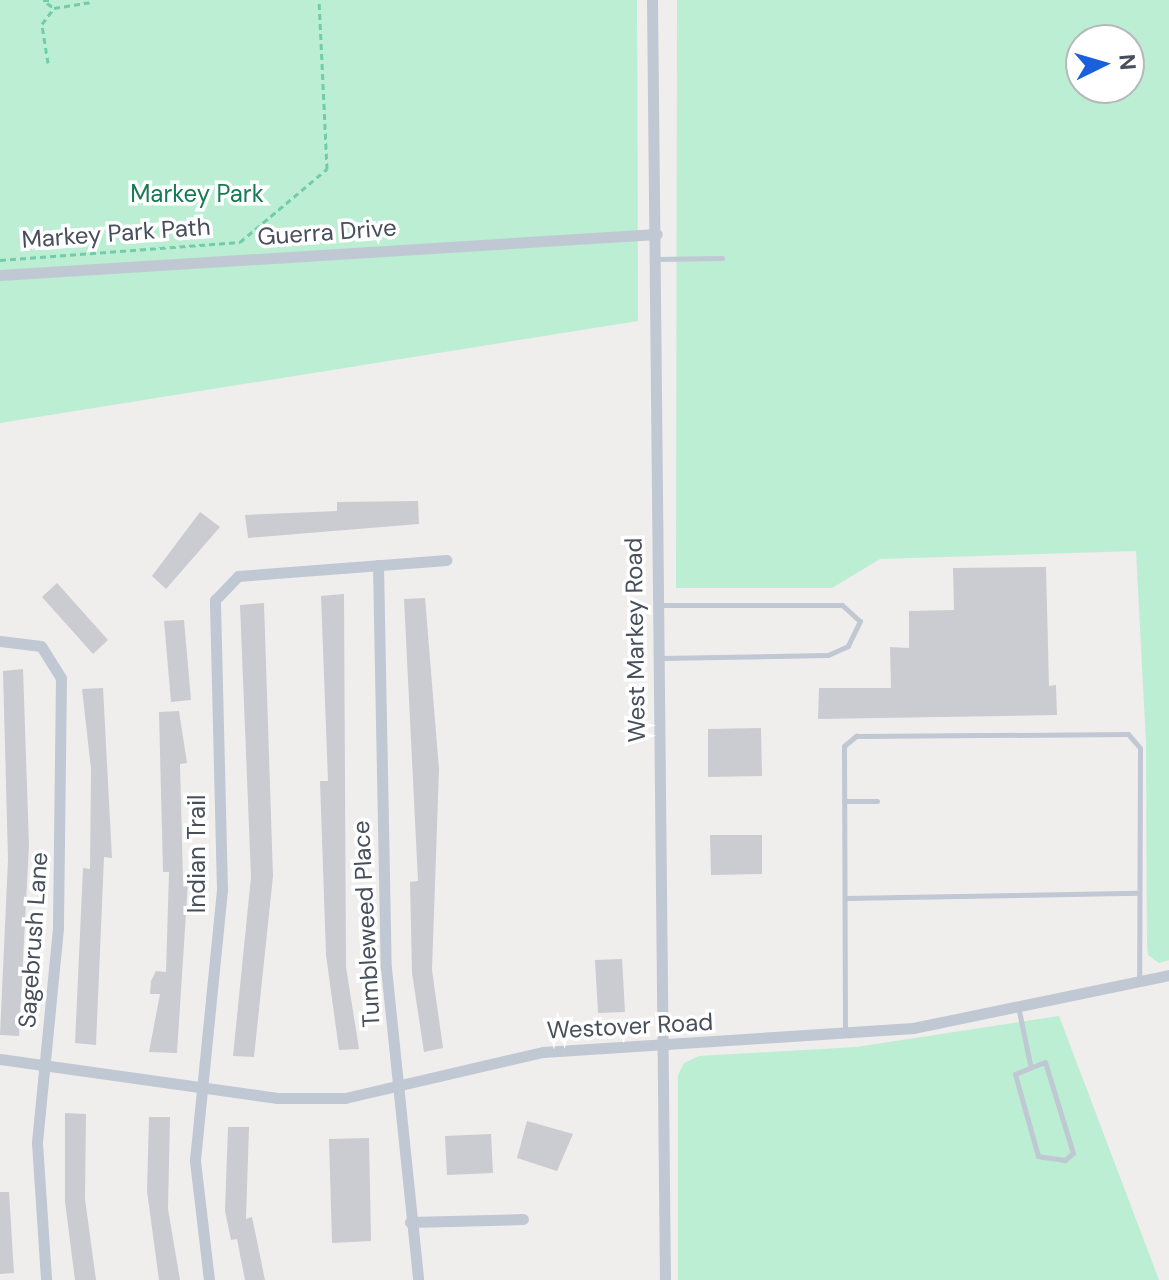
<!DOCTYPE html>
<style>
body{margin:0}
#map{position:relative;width:1169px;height:1280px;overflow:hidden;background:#f0eded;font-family:"DM Sans",sans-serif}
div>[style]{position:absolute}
.green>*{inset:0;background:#bbeed3}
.building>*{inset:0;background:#caccd2}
.path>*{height:3px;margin-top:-1.5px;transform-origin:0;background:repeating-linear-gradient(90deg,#73cca8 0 6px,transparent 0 10px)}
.lane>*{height:5px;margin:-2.5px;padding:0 2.5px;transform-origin:2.5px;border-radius:2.5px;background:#c0c8d3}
.street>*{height:11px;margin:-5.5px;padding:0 5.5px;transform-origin:5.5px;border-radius:5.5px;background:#c0c8d3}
span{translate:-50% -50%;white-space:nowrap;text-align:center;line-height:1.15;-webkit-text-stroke:7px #fff;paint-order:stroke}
.park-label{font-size:24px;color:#177b51}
.street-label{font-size:24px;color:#464f5b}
.north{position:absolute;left:1065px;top:24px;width:80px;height:80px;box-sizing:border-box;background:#fff;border:2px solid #b5b9bd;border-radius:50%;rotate:85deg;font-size:22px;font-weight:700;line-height:32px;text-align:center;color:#464f5b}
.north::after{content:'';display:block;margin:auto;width:28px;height:36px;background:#195fde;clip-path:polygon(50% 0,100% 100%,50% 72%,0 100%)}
</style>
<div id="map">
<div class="green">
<i style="clip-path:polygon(0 0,637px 0,638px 321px,0 423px)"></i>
<i style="clip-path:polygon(evenodd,677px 0,1169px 0,1169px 960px,1159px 963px,1148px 955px,1147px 944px,1146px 743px,1136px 551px,880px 559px,832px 588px,676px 588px,677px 0,1081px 40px,1129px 40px,1129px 88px,1081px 88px,1081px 40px)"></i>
<i style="clip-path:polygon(1059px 1016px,1159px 1280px,678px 1280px,678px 1075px,684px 1063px,699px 1056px,856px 1047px)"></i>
</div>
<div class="building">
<i style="clip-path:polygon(418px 501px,419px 524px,248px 538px,245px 515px,337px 511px,337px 502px)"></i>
<i style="clip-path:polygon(200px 512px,220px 527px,166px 589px,152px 576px)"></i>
<i style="clip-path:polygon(1046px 567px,1049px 686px,1056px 685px,1057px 715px,818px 719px,819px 688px,891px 688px,890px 647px,909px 648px,909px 611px,954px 610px,953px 568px)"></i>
<i style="clip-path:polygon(57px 583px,108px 640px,93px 654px,42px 597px)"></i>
<i style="clip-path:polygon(344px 594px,346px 967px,359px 1049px,339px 1050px,326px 955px,320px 781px,328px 781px,321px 596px)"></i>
<i style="clip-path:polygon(425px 598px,439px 769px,432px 970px,443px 1048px,424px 1052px,412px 973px,410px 882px,418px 881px,404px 599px)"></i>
<i style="clip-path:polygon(264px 603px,273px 876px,254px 1057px,233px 1056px,251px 877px,240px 605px)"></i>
<i style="clip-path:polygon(184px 620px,191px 700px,171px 702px,164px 621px)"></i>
<i style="clip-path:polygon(23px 669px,29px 845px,19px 1036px,0 1035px,8px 860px,3px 671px)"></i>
<i style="clip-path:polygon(103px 688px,112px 858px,104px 857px,96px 1045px,75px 1043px,83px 868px,90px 869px,91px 769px,82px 689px)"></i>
<i style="clip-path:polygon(179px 711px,187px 763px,180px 764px,183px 882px,188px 882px,177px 1053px,149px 1052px,160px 994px,150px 994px,151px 981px,156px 971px,166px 972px,169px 872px,163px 872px,159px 712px)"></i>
<i style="clip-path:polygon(761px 728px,762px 776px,708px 777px,708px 729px)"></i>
<i style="clip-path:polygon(710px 835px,762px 835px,762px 874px,711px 875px)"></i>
<i style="clip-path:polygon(622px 959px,625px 1012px,598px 1013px,595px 960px)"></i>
<i style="clip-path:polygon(65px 1113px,86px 1114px,85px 1199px,96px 1280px,75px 1280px,65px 1202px)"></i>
<i style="clip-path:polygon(149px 1117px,170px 1117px,168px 1209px,180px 1280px,159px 1280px,147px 1191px)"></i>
<i style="clip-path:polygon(527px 1121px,573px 1134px,557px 1171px,517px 1158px)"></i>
<i style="clip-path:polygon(228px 1127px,249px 1127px,246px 1219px,252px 1217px,265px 1280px,245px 1280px,237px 1239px,231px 1240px,225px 1211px)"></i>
<i style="clip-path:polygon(491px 1134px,493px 1173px,447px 1175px,445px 1136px)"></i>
<i style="clip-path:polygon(369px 1138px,371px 1241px,332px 1243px,329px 1139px)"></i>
<i style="clip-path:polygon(0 1192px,9px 1192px,14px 1273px,0 1274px)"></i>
</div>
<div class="path">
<i style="left:43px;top:0;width:6px"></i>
<i style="left:47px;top:3px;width:9px;rotate:36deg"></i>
<i style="left:54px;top:8px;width:38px;rotate:-9deg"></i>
<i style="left:48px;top:63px;width:39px;rotate:-99deg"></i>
<i style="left:42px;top:24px;width:20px;rotate:-53deg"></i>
<i style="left:0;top:260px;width:241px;rotate:-4.3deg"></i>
<i style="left:240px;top:242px;width:114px;rotate:-40deg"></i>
<i style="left:327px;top:169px;width:169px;rotate:-92.7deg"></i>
</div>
<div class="lane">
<i style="left:657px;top:259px;width:65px;rotate:-0.9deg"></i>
<i style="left:657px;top:605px;width:185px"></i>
<i style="left:842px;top:605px;width:24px;rotate:42deg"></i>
<i style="left:860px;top:621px;width:28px;rotate:116deg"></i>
<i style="left:848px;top:646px;width:22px;rotate:156deg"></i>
<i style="left:828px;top:655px;width:168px;rotate:179deg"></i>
<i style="left:844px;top:801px;width:33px"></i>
<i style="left:845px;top:898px;width:294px;rotate:-1deg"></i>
<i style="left:1019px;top:1011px;width:54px;rotate:78.3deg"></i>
<i style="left:845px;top:1031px;width:285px;rotate:-90.2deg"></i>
<i style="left:844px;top:746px;width:16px;rotate:-40deg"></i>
<i style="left:856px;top:736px;width:272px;rotate:-0.4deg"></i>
<i style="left:1128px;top:734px;width:18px;rotate:49deg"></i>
<i style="left:1140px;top:748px;width:234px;rotate:90.2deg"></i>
<i style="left:1045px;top:1062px;width:95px;rotate:72.9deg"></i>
<i style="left:1073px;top:1153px;width:11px;rotate:139deg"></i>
<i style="left:1065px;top:1160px;width:27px;rotate:-172deg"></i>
<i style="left:1038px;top:1156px;width:85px;rotate:-105.7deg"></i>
<i style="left:1015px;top:1074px;width:32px;rotate:-22deg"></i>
</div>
<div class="street">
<i style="left:652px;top:0;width:1280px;rotate:89.42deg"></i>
<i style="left:0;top:275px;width:658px;rotate:-3.57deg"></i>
<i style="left:378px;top:565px;width:403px;rotate:88.9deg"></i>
<i style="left:386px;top:968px;width:314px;rotate:84.1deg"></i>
<i style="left:0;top:641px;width:41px;rotate:7deg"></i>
<i style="left:41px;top:646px;width:38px;rotate:58deg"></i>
<i style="left:61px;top:678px;width:250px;rotate:90.7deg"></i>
<i style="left:58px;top:928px;width:216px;rotate:95.6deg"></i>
<i style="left:37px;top:1143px;width:137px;rotate:86.2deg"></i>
<i style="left:0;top:1059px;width:280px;rotate:8deg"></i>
<i style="left:277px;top:1098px;width:68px"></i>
<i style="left:345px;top:1098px;width:203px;rotate:-13.1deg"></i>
<i style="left:543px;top:1052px;width:371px;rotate:-3.7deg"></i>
<i style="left:913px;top:1028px;width:261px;rotate:-11.7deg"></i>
<i style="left:410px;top:1222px;width:113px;rotate:-1.5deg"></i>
<i style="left:209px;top:1280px;width:121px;rotate:-96.7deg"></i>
<i style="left:195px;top:1160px;width:271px;rotate:-84.3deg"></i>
<i style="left:222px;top:890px;width:290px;rotate:-91.4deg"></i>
<i style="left:215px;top:600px;width:33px;rotate:-46deg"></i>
<i style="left:238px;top:576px;width:209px;rotate:-4.4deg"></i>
</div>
<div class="park-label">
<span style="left:197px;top:194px">Markey Park</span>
</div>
<div class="street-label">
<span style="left:327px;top:232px;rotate:-4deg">Guerra Drive</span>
<span style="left:116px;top:233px;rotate:-4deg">Markey Park Path</span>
<span style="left:635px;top:640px;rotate:-91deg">West Markey Road</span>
<span style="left:197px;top:854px;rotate:-90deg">Indian Trail</span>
<span style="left:366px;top:924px;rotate:-93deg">Tumbleweed Place</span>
<span style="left:33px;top:940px;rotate:-86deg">Sagebrush Lane</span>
<span style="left:630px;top:1026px;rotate:-3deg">Westover Road</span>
</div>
<div class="north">N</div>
</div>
